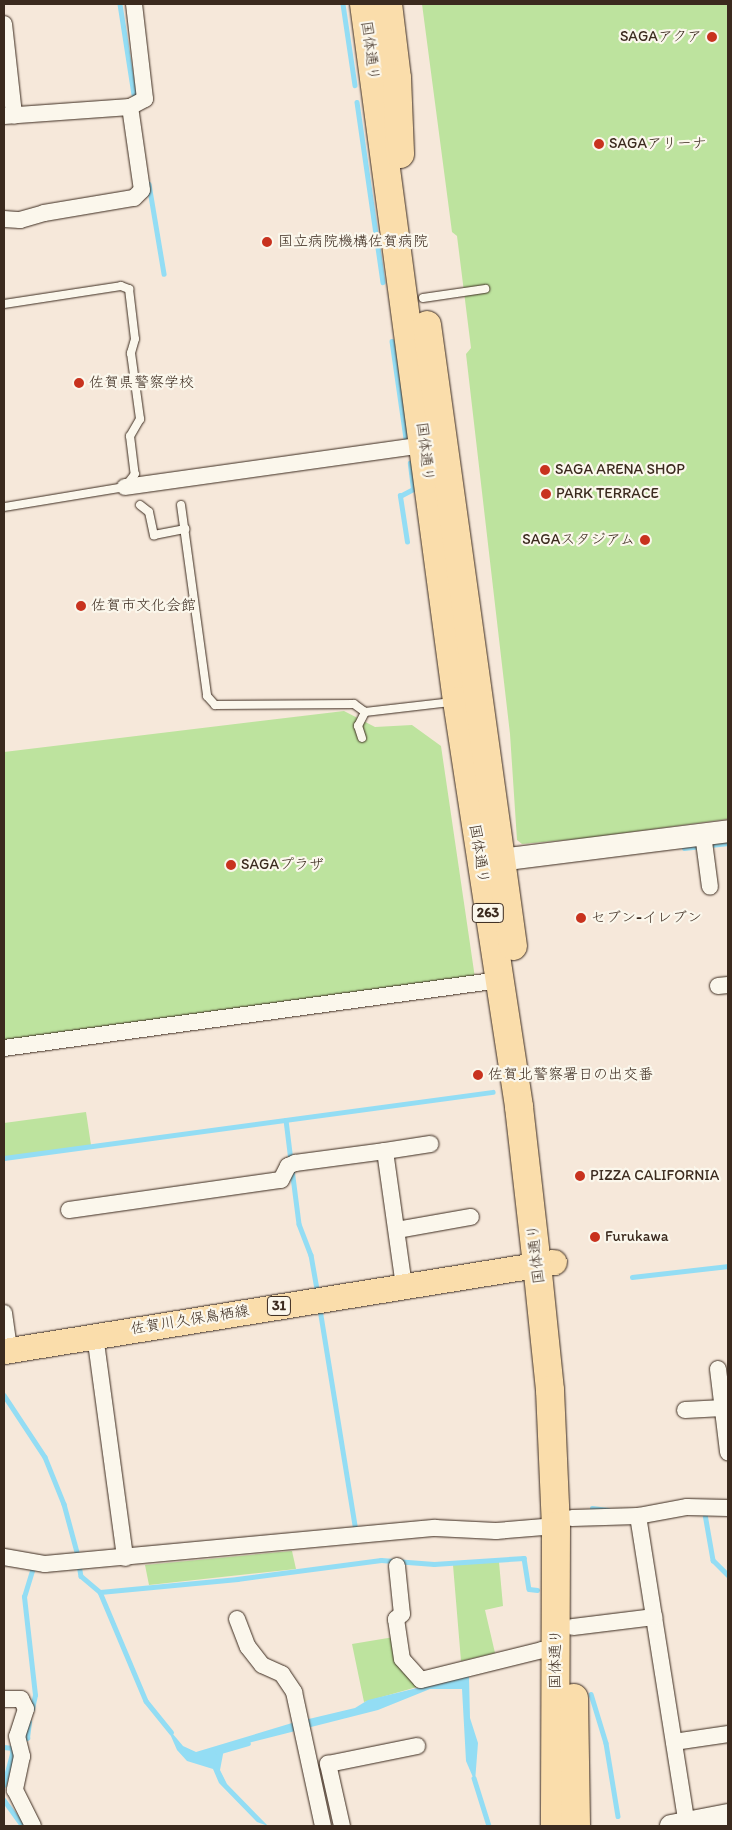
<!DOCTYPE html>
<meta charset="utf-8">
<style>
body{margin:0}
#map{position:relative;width:732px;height:1830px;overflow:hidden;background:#f6e8da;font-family:Itim,"Klee One",sans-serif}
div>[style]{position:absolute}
.green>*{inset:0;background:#bde39e}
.water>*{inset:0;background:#93ddf4}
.stream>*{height:4.5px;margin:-2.25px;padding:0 2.25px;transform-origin:2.25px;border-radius:2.25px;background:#93ddf4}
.roads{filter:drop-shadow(0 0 1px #3b2a1e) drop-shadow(0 0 1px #3b2a1e)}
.lane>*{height:8px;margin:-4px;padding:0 4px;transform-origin:4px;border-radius:4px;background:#fbf7ec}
.street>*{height:16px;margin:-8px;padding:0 8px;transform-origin:8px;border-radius:8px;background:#fbf7ec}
.secondary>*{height:22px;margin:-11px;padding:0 11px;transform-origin:11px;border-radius:11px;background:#fbf7ec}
.primary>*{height:25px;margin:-12.5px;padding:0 12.5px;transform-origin:12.5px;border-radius:12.5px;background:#faddab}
.highway>*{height:28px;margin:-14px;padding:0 14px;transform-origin:14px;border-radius:14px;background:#faddab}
.dots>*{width:14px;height:14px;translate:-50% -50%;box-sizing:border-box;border:2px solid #fbf7ec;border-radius:50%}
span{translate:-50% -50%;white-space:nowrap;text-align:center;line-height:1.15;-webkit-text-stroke:4.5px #fbf7ec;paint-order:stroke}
.shield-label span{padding:1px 4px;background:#fbf7ec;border:1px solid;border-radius:4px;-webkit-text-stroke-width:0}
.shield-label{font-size:14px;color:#3b2a1e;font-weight:700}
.poi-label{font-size:15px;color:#3b2a1e}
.right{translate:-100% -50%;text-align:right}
.left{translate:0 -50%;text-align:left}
.street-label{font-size:15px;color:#3b2a1e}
.frame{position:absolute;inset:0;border:5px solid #3b2a1e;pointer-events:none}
</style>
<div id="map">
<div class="green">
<i style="clip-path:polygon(422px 4px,728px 4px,728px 819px,586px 838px,522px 844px,517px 840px,510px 734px,466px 354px,471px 348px,457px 236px,452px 232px)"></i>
<i style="clip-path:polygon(344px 711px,375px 727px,412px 725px,441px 746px,475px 978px,4px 1041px,4px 752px)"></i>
<i style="clip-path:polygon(86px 1112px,91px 1145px,4px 1157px,4px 1123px)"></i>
<i style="clip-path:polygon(292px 1551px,296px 1569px,149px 1585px,145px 1565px)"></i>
<i style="clip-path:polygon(499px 1562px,503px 1606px,485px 1610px,495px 1653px,461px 1661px,453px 1565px)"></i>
<i style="clip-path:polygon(394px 1637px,397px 1662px,417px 1687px,364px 1702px,352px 1644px)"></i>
</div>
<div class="water">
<i style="clip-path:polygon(466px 1676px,469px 1677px,470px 1718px,478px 1743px,475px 1782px,466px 1761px,462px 1689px,430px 1689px,378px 1710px,224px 1749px,220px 1770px,227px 1784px,268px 1826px,257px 1822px,219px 1783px,213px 1769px,187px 1761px,177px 1750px,167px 1727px,183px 1746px,196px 1752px,292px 1723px,355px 1708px,368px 1700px)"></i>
</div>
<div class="stream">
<i style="left:120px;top:4px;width:91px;rotate:81.2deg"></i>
<i style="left:343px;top:4px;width:82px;rotate:81.6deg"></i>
<i style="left:357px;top:102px;width:182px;rotate:81.8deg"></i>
<i style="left:149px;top:184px;width:91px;rotate:80.5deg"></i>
<i style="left:392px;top:341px;width:98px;rotate:81.8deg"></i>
<i style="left:407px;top:542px;width:47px;rotate:-98.7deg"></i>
<i style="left:400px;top:496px;width:15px;rotate:-28deg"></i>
<i style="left:413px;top:489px;width:26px;rotate:-97deg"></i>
<i style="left:684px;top:848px;width:44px;rotate:-6.5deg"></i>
<i style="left:286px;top:1120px;width:41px;rotate:83deg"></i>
<i style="left:4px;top:1158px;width:493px;rotate:-7.7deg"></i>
<i style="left:292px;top:1169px;width:55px;rotate:82.7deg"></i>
<i style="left:299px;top:1224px;width:33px;rotate:69deg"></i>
<i style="left:311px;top:1255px;width:35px;rotate:80deg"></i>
<i style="left:632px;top:1277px;width:97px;rotate:-6.5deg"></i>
<i style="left:320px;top:1309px;width:225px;rotate:80.8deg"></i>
<i style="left:4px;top:1395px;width:74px;rotate:56.5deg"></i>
<i style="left:45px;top:1457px;width:51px;rotate:68deg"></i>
<i style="left:64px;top:1504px;width:54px;rotate:74.9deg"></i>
<i style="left:592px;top:1508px;width:16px;rotate:7deg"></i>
<i style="left:705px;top:1514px;width:47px;rotate:80.1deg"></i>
<i style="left:713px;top:1560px;width:21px;rotate:45deg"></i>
<i style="left:79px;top:1564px;width:12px;rotate:81deg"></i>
<i style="left:81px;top:1576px;width:25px;rotate:40deg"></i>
<i style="left:100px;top:1592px;width:118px;rotate:67.1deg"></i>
<i style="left:146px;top:1701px;width:40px;rotate:51deg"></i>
<i style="left:100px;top:1592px;width:138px;rotate:-5.4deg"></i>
<i style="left:237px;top:1579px;width:145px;rotate:-7.5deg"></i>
<i style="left:381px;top:1560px;width:53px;rotate:4.3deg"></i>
<i style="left:434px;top:1564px;width:90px;rotate:-3.8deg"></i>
<i style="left:524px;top:1558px;width:31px;rotate:81deg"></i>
<i style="left:529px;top:1589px;width:8px;rotate:7deg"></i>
<i style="left:591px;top:1694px;width:51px;rotate:73deg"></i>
<i style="left:606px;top:1743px;width:74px;rotate:80.7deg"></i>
<i style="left:32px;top:1709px;width:14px;rotate:-78deg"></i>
<i style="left:35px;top:1695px;width:99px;rotate:-96.4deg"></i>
<i style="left:24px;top:1597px;width:34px;rotate:-73deg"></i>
<i style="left:21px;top:1741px;width:7px;rotate:-27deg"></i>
<i style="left:27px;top:1738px;width:16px;rotate:-83deg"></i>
<i style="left:4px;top:1747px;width:8px;rotate:7deg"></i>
<i style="left:12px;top:1748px;width:4px;rotate:76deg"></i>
<i style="left:13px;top:1752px;width:34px;rotate:105deg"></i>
<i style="left:217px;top:1752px;width:32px;rotate:-16deg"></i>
<i style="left:474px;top:1778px;width:50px;rotate:72.6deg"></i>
<i style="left:4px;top:1800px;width:32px;rotate:54deg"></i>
</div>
<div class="roads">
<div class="lane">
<i style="left:423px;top:298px;width:63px;rotate:-8.3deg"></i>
<i style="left:4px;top:304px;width:118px;rotate:-8.7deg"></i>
<i style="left:121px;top:286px;width:9px;rotate:21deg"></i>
<i style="left:129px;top:289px;width:50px;rotate:83.2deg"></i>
<i style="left:135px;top:339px;width:15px;rotate:106deg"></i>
<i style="left:131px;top:353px;width:67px;rotate:82.2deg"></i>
<i style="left:140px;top:419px;width:20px;rotate:120deg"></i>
<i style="left:130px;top:436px;width:38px;rotate:83deg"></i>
<i style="left:135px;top:474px;width:16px;rotate:128deg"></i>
<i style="left:125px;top:487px;width:123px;rotate:170.6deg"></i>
<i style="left:140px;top:505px;width:11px;rotate:38deg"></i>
<i style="left:149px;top:512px;width:24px;rotate:78deg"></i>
<i style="left:154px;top:535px;width:32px;rotate:-11deg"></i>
<i style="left:181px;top:505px;width:193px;rotate:82.2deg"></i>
<i style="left:207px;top:696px;width:12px;rotate:48deg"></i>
<i style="left:215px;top:705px;width:139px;rotate:-0.4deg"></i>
<i style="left:354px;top:704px;width:14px;rotate:36deg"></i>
<i style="left:365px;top:712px;width:88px;rotate:-6.6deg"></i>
<i style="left:362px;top:738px;width:13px;rotate:-108deg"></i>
<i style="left:358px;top:726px;width:16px;rotate:-63deg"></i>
</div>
<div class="street">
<i style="left:4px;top:24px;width:92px;rotate:83.7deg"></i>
<i style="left:4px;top:116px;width:126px;rotate:-4.1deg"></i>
<i style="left:130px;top:107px;width:17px;rotate:-28deg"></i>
<i style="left:145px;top:99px;width:96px;rotate:-96.6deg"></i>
<i style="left:4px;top:219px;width:16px;rotate:4deg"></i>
<i style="left:20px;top:220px;width:25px;rotate:-16deg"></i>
<i style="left:44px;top:213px;width:91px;rotate:-9.5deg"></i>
<i style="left:134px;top:198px;width:11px;rotate:-45deg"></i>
<i style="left:142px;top:190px;width:84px;rotate:-98.2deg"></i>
<i style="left:125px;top:487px;width:302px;rotate:-8deg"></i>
<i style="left:703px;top:834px;width:53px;rotate:82.5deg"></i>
<i style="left:718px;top:986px;width:10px;rotate:-6deg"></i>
<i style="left:4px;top:1048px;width:501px;rotate:-7.81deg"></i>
<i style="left:385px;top:1151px;width:46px;rotate:-8.8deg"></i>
<i style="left:69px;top:1210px;width:214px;rotate:-8.1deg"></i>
<i style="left:281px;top:1180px;width:16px;rotate:-63deg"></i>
<i style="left:288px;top:1166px;width:8px;rotate:-23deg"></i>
<i style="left:295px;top:1163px;width:91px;rotate:-7.6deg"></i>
<i style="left:385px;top:1151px;width:136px;rotate:82deg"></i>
<i style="left:397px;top:1230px;width:75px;rotate:-10deg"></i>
<i style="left:4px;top:1313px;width:37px;rotate:82deg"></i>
<i style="left:95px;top:1335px;width:225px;rotate:82.3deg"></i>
<i style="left:718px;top:1369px;width:84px;rotate:83.1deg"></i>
<i style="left:685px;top:1410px;width:38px;rotate:-3deg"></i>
<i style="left:638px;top:1516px;width:314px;rotate:81deg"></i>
<i style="left:572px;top:1518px;width:66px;rotate:-1.7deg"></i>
<i style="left:638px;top:1516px;width:50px;rotate:-10.4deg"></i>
<i style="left:687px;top:1507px;width:41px;rotate:1.4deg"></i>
<i style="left:4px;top:1557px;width:42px;rotate:9.7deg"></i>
<i style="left:45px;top:1564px;width:392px;rotate:-5.3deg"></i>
<i style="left:435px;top:1528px;width:61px;rotate:2.8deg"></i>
<i style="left:496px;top:1531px;width:60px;rotate:-4.8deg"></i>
<i style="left:397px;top:1566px;width:48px;rotate:84.1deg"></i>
<i style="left:402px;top:1614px;width:8px;rotate:140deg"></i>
<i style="left:396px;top:1619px;width:40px;rotate:81.5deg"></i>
<i style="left:402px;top:1659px;width:28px;rotate:48deg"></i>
<i style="left:421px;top:1680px;width:125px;rotate:-13.9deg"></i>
<i style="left:542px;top:1650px;width:14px;rotate:-4deg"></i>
<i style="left:237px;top:1619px;width:30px;rotate:69deg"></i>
<i style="left:248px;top:1647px;width:23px;rotate:52deg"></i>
<i style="left:262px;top:1665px;width:22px;rotate:24deg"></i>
<i style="left:282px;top:1674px;width:22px;rotate:56deg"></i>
<i style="left:294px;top:1692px;width:137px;rotate:77.8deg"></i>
<i style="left:573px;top:1627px;width:82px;rotate:-7deg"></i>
<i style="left:4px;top:1699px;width:17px"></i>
<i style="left:21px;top:1699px;width:11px;rotate:63deg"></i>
<i style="left:26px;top:1709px;width:28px;rotate:108deg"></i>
<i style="left:17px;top:1736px;width:21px;rotate:76deg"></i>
<i style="left:22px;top:1756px;width:35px;rotate:102deg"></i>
<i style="left:15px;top:1790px;width:40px;rotate:63.4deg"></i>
<i style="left:674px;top:1742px;width:55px;rotate:-8.4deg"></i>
<i style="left:342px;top:1826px;width:64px;rotate:-102.7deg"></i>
<i style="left:328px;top:1764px;width:91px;rotate:-11.4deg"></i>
</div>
<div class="secondary">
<i style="left:500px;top:860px;width:230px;rotate:-7.2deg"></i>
<i style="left:671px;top:1826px;width:58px;rotate:-10.9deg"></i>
</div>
<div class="primary">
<i style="left:4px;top:1351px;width:557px;rotate:-9.19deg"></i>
</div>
<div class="highway">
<i style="left:364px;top:4px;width:703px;rotate:82.4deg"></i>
<i style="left:457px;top:701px;width:411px;rotate:81.3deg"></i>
<i style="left:519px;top:1107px;width:158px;rotate:83.5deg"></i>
<i style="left:537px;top:1264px;width:127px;rotate:84.1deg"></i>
<i style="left:550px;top:1390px;width:136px;rotate:87.5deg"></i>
<i style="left:556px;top:1526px;width:300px;rotate:90.2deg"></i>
<i style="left:388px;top:4px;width:75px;rotate:83.1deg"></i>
<i style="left:397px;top:78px;width:76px;rotate:87.7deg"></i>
<i style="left:427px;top:325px;width:627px;rotate:82.12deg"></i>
<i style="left:574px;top:1698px;width:128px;rotate:89.1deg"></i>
</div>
</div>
<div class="dots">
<i style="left:712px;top:37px;background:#c8321e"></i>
<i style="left:599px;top:144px;background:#c8321e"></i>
<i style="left:267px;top:242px;background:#c8321e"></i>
<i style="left:79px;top:383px;background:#c8321e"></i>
<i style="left:545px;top:470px;background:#c8321e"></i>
<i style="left:546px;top:494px;background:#c8321e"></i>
<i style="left:645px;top:540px;background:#c8321e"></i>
<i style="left:81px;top:606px;background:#c8321e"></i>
<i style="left:231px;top:865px;background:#c8321e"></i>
<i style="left:581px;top:918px;background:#c8321e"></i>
<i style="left:478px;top:1075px;background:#c8321e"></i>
<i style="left:580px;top:1176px;background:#c8321e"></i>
<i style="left:595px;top:1237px;background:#c8321e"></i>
</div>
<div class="shield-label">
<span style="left:488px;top:913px">263</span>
<span style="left:279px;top:1306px">31</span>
</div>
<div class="poi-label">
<span class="right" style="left:702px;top:37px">SAGAアクア</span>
<span class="left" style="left:609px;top:144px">SAGAアリーナ</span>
<span class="left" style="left:278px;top:242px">国立病院機構佐賀病院</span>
<span class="left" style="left:89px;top:383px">佐賀県警察学校</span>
<span class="left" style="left:555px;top:470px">SAGA ARENA SHOP</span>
<span class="left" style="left:556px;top:494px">PARK TERRACE</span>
<span class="right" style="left:635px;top:540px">SAGAスタジアム</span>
<span class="left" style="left:91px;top:606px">佐賀市文化会館</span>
<span class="left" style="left:241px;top:865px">SAGAプラザ</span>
<span class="left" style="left:591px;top:918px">セブン-イレブン</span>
<span class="left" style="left:488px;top:1075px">佐賀北警察署日の出交番</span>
<span class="left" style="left:590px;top:1176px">PIZZA CALIFORNIA</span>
<span class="left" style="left:605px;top:1237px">Furukawa</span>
</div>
<div class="street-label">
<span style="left:370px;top:51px;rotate:82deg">国体通り</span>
<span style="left:425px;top:452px;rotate:83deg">国体通り</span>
<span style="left:479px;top:854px;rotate:81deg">国体通り</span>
<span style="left:536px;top:1254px;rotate:-97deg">国体通り</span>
<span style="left:190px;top:1320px;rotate:-9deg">佐賀川久保鳥栖線</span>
<span style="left:556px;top:1659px;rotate:-90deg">国体通り</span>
</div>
<div class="frame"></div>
</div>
